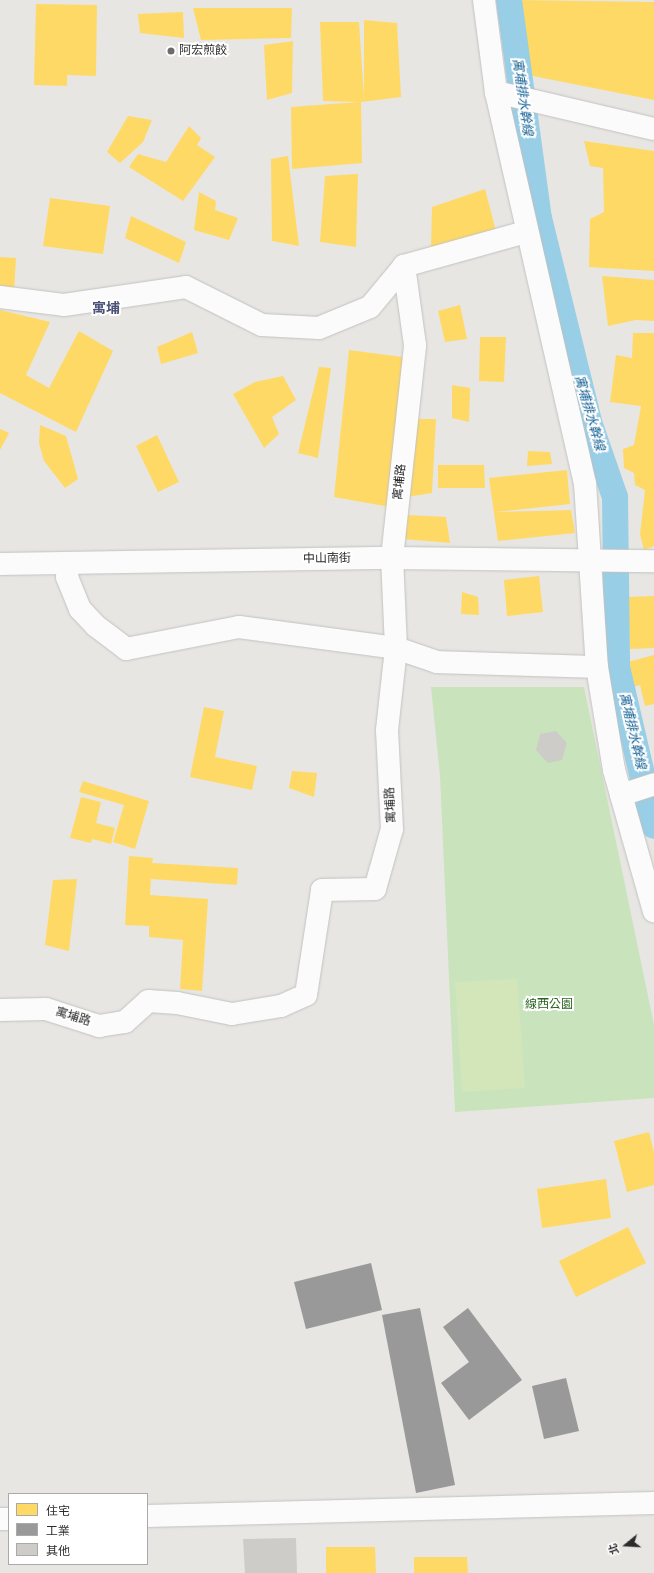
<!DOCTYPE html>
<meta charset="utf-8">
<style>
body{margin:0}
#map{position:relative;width:654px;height:1573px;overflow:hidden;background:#e8e6e2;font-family:Raleway,"Noto Sans TC",sans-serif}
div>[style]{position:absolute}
.green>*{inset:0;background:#c9e3bc}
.pitch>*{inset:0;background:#d3e6ba}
.homes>*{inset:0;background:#ffd966}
.industry>*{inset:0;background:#999}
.canal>*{height:26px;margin:-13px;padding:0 13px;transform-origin:13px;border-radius:13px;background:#98cee6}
.building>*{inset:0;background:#cdccc8}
.roads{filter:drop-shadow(0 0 1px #c2c2c2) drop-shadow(0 0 1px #c2c2c2)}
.minor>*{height:22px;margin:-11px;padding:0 11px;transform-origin:11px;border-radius:11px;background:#fcfbfb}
.dots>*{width:11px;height:11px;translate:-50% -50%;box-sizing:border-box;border:2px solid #fff;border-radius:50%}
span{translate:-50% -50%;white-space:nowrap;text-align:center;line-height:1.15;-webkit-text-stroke:4px #fff;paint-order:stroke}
.poi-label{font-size:12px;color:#2b2b2b}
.left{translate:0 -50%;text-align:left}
.street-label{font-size:12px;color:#2b2b2b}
.park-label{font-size:12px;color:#28651e}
.water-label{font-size:13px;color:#146195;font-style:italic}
.quarter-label{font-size:14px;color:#4d5279;font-weight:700}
.legend{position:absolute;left:8px;top:1493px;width:140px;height:72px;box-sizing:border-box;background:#fff;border:1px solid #aaa;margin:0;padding:5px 7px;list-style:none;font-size:12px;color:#2b2b2b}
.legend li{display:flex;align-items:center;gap:8px;height:20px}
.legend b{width:20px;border:1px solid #aaa}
.north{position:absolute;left:606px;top:1525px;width:40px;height:40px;-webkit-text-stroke:3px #fff;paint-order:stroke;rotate:252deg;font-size:11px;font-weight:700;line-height:16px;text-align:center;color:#2b2b2b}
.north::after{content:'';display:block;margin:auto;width:14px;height:18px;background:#2b2b2b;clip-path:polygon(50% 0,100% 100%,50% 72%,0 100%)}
</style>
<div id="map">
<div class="green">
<i style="clip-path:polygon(431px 687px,584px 687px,654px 1025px,654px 1098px,455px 1112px,440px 776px)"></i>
</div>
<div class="pitch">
<i style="clip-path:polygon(517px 979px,525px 1088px,462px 1092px,455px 982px)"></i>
</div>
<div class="homes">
<i style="clip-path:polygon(518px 0,654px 2px,654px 100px,528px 75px)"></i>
<i style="clip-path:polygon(36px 4px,97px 5px,96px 76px,67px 75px,67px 86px,34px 85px)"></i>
<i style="clip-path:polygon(193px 8px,292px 8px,291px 38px,201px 40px)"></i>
<i style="clip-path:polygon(183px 12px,184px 38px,140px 33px,138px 14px)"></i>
<i style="clip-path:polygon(364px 20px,397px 23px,401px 97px,361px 102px,362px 163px,292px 169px,291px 107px,359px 102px,323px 101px,320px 22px,359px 22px,364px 97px)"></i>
<i style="clip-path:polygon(293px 41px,292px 93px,267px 100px,264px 45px)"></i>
<i style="clip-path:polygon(128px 116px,152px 120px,143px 142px,120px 163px,107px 152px)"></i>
<i style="clip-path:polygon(189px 126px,201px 138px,197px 145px,215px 157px,183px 201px,129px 167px,138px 154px,166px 162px)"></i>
<i style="clip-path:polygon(584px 141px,654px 151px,654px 271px,589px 267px,590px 219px,604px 212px,603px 168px,590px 166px)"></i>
<i style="clip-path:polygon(288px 156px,299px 246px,272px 241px,271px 159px)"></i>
<i style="clip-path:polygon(358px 174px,356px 247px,320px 242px,325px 176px)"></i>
<i style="clip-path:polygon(485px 189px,496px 231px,431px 248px,432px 207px)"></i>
<i style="clip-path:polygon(199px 192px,216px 201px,215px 210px,238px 218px,229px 240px,194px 230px)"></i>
<i style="clip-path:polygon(50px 198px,110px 206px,103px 254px,43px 246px)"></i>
<i style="clip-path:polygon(131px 216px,186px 242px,179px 263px,125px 238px)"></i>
<i style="clip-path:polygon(0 257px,16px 258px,14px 291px,0 295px)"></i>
<i style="clip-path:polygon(602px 276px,654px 280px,654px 321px,636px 320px,608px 326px)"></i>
<i style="clip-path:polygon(460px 305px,467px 339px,445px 342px,438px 311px)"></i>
<i style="clip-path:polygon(0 310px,50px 322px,26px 375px,49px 388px,79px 331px,113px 351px,76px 432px,0 393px)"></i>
<i style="clip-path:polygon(192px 332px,198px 353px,161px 364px,157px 347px)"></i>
<i style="clip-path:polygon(633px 333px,654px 333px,654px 546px,644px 550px,640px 534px,645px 490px,635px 485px,634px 473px,624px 468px,623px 449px,634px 445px,641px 406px,610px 402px,616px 355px,632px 358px)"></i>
<i style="clip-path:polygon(480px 337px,506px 337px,504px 382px,479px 381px)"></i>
<i style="clip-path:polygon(349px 350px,410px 358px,413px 419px,436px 419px,432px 493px,407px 497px,407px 510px,334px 497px)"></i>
<i style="clip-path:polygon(319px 367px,331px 368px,318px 458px,298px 453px)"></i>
<i style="clip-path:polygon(283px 376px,296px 400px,272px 417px,279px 434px,264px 448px,233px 394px,255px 382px)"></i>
<i style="clip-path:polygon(452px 385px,470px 388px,469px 422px,452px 418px)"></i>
<i style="clip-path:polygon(40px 425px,66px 436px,78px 479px,65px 488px,44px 461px,39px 443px)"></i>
<i style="clip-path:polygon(0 429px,9px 433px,0 450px)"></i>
<i style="clip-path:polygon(157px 435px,179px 482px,158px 492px,136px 446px)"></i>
<i style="clip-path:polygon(528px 451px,550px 452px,552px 464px,527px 466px)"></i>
<i style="clip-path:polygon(438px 465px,484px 465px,485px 488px,438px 488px)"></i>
<i style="clip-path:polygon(567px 470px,570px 504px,496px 512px,571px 510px,575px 533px,498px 541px,489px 478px)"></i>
<i style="clip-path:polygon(407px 515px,446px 517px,450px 543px,403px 539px)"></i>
<i style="clip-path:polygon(539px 576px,543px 612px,507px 616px,504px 580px)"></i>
<i style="clip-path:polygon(462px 592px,478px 597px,479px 615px,461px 614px)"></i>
<i style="clip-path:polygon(654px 596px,654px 648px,630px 649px,628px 597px)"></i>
<i style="clip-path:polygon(654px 655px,654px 704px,645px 706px,640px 685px,630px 688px,624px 663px)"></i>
<i style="clip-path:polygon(204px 707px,224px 711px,215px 757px,257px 766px,252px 790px,190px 777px)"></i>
<i style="clip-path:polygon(292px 771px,317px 773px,314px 797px,289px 788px)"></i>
<i style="clip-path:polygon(83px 781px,149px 801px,135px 849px,113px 842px,124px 805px,79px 792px)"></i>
<i style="clip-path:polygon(81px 797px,101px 802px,96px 823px,115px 828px,111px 844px,92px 839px,91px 843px,70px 838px)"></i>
<i style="clip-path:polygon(129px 856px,153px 858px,152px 863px,238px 868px,237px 885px,151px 879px,150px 895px,208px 899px,202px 991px,180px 989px,183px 940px,149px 937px,149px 926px,125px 925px)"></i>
<i style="clip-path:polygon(77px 879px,69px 951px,45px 945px,53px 880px)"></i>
<i style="clip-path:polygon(649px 1132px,654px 1152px,654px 1185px,627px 1192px,614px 1141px)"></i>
<i style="clip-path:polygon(606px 1179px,611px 1218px,542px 1228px,537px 1189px)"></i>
<i style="clip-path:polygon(628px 1227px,646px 1263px,576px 1297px,559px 1261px)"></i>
<i style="clip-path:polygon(326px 1547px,375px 1547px,376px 1573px,326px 1573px)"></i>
<i style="clip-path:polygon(414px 1557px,467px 1557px,468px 1573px,414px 1573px)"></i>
</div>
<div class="industry">
<i style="clip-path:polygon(371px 1263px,382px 1310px,306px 1329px,294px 1282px)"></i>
<i style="clip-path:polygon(420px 1308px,455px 1485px,416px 1493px,382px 1315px)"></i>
<i style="clip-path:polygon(468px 1308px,522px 1380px,469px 1420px,441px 1383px,469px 1362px,443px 1327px)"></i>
<i style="clip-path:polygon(566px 1378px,579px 1431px,544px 1439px,532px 1386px)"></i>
</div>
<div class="canal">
<i style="left:509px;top:0;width:220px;rotate:82.2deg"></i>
<i style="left:539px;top:218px;width:213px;rotate:76.2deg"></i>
<i style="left:590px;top:425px;width:76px;rotate:70.9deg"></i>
<i style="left:615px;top:497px;width:170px;rotate:89.3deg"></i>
<i style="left:617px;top:667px;width:163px;rotate:76.9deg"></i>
</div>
<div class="building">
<i style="clip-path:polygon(556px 731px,567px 743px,562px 760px,548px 763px,536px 750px,540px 734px)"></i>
<i style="clip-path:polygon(296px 1538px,297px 1573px,245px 1573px,243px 1539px)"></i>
</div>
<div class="roads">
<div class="minor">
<i style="left:484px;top:0;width:93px;rotate:82.6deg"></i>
<i style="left:496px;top:92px;width:401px;rotate:77.2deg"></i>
<i style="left:585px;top:483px;width:184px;rotate:86.3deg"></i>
<i style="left:597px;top:667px;width:104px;rotate:80.6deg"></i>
<i style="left:614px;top:770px;width:147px;rotate:74.2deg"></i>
<i style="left:496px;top:92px;width:162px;rotate:13.2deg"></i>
<i style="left:0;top:297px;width:64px;rotate:7.1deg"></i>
<i style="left:64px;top:305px;width:123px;rotate:-8.4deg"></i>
<i style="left:186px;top:287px;width:85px;rotate:26.6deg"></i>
<i style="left:262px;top:325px;width:57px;rotate:3deg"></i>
<i style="left:319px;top:328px;width:55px;rotate:-22.4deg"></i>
<i style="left:370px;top:307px;width:53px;rotate:-50.3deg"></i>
<i style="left:404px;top:266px;width:127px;rotate:-15.6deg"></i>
<i style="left:0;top:564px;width:392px;rotate:-0.9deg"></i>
<i style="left:392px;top:558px;width:262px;rotate:0.7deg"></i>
<i style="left:68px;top:564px;width:13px;rotate:94deg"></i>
<i style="left:67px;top:577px;width:35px;rotate:68deg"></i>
<i style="left:80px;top:609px;width:23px;rotate:47deg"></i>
<i style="left:96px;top:626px;width:38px;rotate:37deg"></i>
<i style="left:126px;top:649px;width:115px;rotate:-11deg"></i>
<i style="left:239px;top:627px;width:158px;rotate:7.6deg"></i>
<i style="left:396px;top:648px;width:43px;rotate:18.9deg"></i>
<i style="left:437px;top:662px;width:160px;rotate:1.8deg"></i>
<i style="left:621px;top:795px;width:35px;rotate:-18deg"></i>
<i style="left:0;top:1010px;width:46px;rotate:-1.2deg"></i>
<i style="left:46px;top:1009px;width:56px;rotate:17.8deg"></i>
<i style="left:99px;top:1026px;width:26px;rotate:-9deg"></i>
<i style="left:125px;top:1022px;width:31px;rotate:-42deg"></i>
<i style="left:148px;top:1001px;width:29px;rotate:4deg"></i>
<i style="left:177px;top:1003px;width:56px;rotate:11.3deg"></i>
<i style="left:232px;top:1014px;width:50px;rotate:-9.3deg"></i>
<i style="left:281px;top:1006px;width:27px;rotate:-24deg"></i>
<i style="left:306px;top:995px;width:106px;rotate:-81.3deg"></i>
<i style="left:322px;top:890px;width:53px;rotate:-1.1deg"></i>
<i style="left:375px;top:889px;width:62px;rotate:-74.2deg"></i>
<i style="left:392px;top:829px;width:99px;rotate:-92.9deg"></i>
<i style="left:387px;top:730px;width:82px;rotate:-83.7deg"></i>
<i style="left:396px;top:648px;width:90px;rotate:-92.5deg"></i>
<i style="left:392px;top:558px;width:214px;rotate:-83.8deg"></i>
<i style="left:415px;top:345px;width:80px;rotate:-97.9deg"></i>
<i style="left:147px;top:1516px;width:507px;rotate:-1.47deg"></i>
<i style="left:0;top:1519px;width:9px"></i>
</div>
</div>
<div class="dots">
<i style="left:171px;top:51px;background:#6d6c6b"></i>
</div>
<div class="poi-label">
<span class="left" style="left:179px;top:51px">阿宏煎餃</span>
</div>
<div class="street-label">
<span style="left:400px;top:482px;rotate:-84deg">寓埔路</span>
<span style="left:327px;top:559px;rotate:-1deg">中山南街</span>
<span style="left:391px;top:805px;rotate:-93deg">寓埔路</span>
<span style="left:73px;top:1017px;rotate:17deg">寓埔路</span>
</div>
<div class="park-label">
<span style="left:549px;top:1005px">線西公園</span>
</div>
<div class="water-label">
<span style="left:522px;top:97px;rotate:82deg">寓埔排水幹線</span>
<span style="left:589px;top:413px;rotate:74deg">寓埔排水幹線</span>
<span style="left:632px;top:731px;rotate:77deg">寓埔排水幹線</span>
</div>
<div class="quarter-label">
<span style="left:106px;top:308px">寓埔</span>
</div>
<ul class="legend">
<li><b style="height:11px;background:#ffd966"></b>住宅</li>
<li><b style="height:11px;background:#999"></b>工業</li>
<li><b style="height:11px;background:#cdccc8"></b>其他</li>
</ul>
<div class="north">北</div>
</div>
